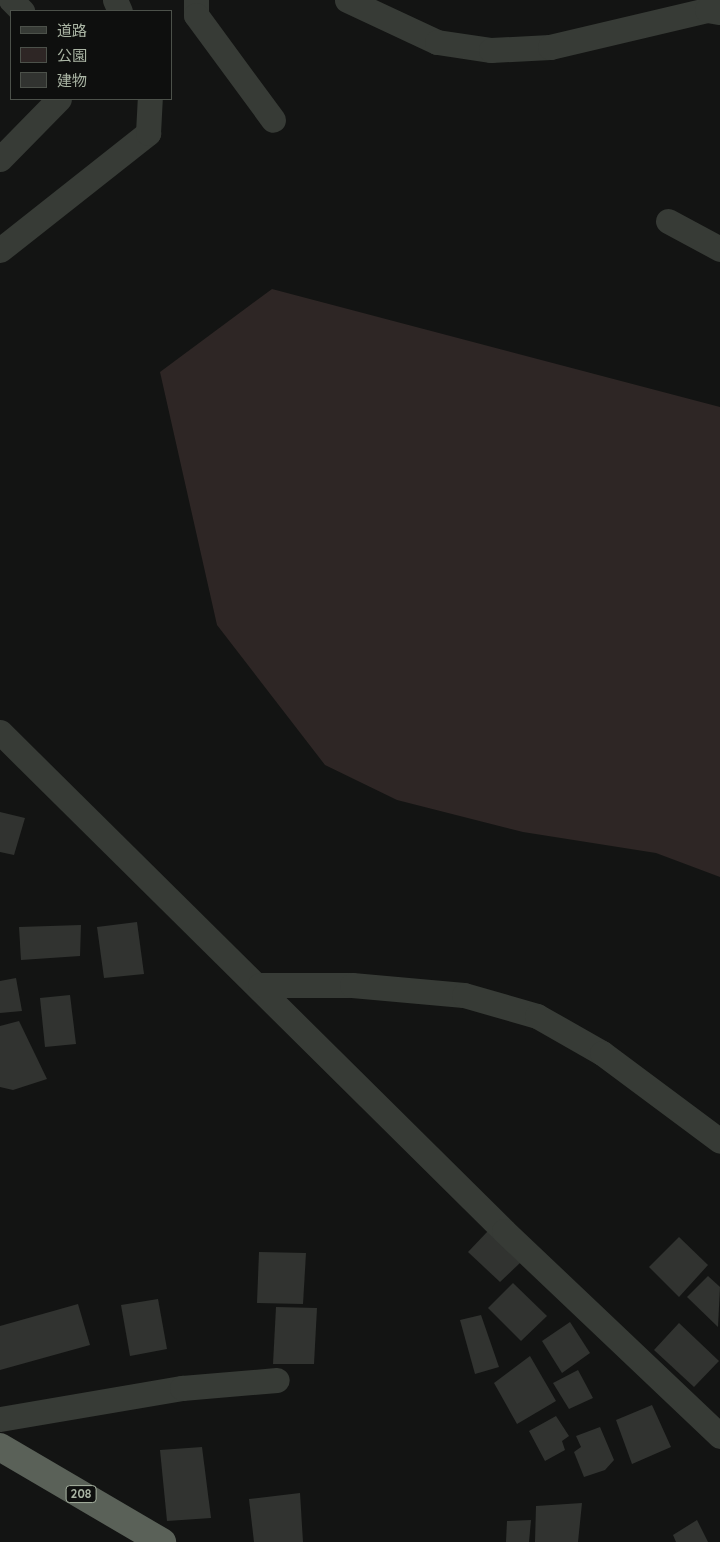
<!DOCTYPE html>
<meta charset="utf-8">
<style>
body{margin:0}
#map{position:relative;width:720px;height:1542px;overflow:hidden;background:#131413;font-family:Quicksand,"Noto Sans JP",sans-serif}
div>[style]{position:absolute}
.green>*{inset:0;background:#2e2625}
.building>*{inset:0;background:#313330}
.minor>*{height:25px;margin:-12.5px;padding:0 12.5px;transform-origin:12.5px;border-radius:12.5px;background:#373b36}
.trunk>*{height:28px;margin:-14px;padding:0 14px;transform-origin:14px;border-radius:14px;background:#5a6158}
span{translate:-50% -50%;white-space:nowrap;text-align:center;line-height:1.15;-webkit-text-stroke:4px #0e0f0e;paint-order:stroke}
.shield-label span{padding:1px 4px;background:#0e0f0e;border:1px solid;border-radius:4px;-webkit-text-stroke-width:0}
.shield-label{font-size:12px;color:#aab5a4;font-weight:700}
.legend{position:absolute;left:10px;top:10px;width:162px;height:90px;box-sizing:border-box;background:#0e0f0e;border:1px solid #4c514a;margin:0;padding:6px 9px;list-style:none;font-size:15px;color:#aab5a4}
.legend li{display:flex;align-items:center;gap:10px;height:25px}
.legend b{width:25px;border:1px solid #4c514a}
</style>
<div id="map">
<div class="green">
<i style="clip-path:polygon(272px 289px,720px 407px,720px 877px,656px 853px,523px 832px,397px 800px,325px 765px,217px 625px,160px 372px)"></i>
</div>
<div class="building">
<i style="clip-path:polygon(0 812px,25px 818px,14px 855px,0 852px)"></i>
<i style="clip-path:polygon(137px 922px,144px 974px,104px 978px,97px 927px)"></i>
<i style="clip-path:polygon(81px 925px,80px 956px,21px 960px,19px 927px)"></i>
<i style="clip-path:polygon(16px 978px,22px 1011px,0 1013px,0 981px)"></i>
<i style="clip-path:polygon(70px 995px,76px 1044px,45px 1047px,40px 998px)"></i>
<i style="clip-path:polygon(19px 1021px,47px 1079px,13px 1090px,0 1087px,0 1026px)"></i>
<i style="clip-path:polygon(488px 1231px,521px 1262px,500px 1282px,468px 1252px)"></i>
<i style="clip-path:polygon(679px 1237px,708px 1265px,679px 1297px,649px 1267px)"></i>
<i style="clip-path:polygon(259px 1252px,306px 1253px,303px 1304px,257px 1303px)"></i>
<i style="clip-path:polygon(708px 1276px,720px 1287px,718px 1327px,687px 1297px)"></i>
<i style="clip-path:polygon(513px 1283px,547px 1316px,521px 1341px,488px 1308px)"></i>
<i style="clip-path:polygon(158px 1299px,167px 1349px,130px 1356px,121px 1305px)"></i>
<i style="clip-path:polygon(78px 1304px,90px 1345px,0 1370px,0 1326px)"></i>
<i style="clip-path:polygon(276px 1307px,317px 1308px,314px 1364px,273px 1364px)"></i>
<i style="clip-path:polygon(481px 1315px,499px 1367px,475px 1374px,460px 1320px)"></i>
<i style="clip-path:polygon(570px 1322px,590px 1353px,562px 1373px,542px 1341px)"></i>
<i style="clip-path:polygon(679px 1323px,719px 1361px,694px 1387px,654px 1350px)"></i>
<i style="clip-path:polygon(530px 1356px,556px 1401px,517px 1424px,494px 1383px)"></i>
<i style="clip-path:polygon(578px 1370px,593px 1398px,569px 1409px,553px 1383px)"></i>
<i style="clip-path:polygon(652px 1405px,671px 1447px,632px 1464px,616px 1420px)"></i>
<i style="clip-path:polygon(556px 1416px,569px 1436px,562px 1441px,565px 1450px,545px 1461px,529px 1431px)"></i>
<i style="clip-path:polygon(600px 1427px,614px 1460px,605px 1470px,584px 1477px,574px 1452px,581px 1447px,576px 1436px)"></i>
<i style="clip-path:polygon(202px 1447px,211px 1518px,167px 1521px,160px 1450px)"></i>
<i style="clip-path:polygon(300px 1493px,303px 1542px,254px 1542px,249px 1499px)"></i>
<i style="clip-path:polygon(582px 1503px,578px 1542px,535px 1542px,536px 1506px)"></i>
<i style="clip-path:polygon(531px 1520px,529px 1542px,506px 1542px,507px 1521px)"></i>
<i style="clip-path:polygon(697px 1520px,708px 1542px,676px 1542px,673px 1535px)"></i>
</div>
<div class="minor">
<i style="left:11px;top:0;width:16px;rotate:45deg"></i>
<i style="left:115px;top:0;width:12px;rotate:66deg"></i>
<i style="left:196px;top:0;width:15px;rotate:90deg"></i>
<i style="left:196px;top:15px;width:130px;rotate:53.7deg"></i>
<i style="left:347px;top:0;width:99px;rotate:25deg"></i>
<i style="left:437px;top:42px;width:55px;rotate:8.4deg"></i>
<i style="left:491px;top:50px;width:59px;rotate:-2.9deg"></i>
<i style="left:550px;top:47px;width:161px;rotate:-13.3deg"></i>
<i style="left:707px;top:10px;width:13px;rotate:9deg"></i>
<i style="left:0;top:159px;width:84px;rotate:-45.5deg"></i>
<i style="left:668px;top:221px;width:59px;rotate:28.3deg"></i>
<i style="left:0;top:250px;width:189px;rotate:-38.3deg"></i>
<i style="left:148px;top:133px;width:34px;rotate:-87deg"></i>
<i style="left:0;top:732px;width:709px;rotate:44.71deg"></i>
<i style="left:504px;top:1231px;width:298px;rotate:43.5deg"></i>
<i style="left:260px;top:985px;width:92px"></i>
<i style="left:352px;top:985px;width:112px;rotate:5.1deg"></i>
<i style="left:464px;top:995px;width:76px;rotate:16deg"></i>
<i style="left:537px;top:1016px;width:75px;rotate:29.6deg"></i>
<i style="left:602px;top:1053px;width:147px;rotate:36.7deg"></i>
<i style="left:0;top:1419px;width:185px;rotate:-9.7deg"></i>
<i style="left:182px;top:1388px;width:95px;rotate:-4.8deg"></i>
</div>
<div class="trunk">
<i style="left:0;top:1447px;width:188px;rotate:30.4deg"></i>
</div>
<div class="shield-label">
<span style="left:81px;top:1494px">208</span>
</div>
<ul class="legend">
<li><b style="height:6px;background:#373b36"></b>道路</li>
<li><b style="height:14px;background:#2e2625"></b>公園</li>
<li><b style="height:14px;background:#313330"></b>建物</li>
</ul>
</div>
